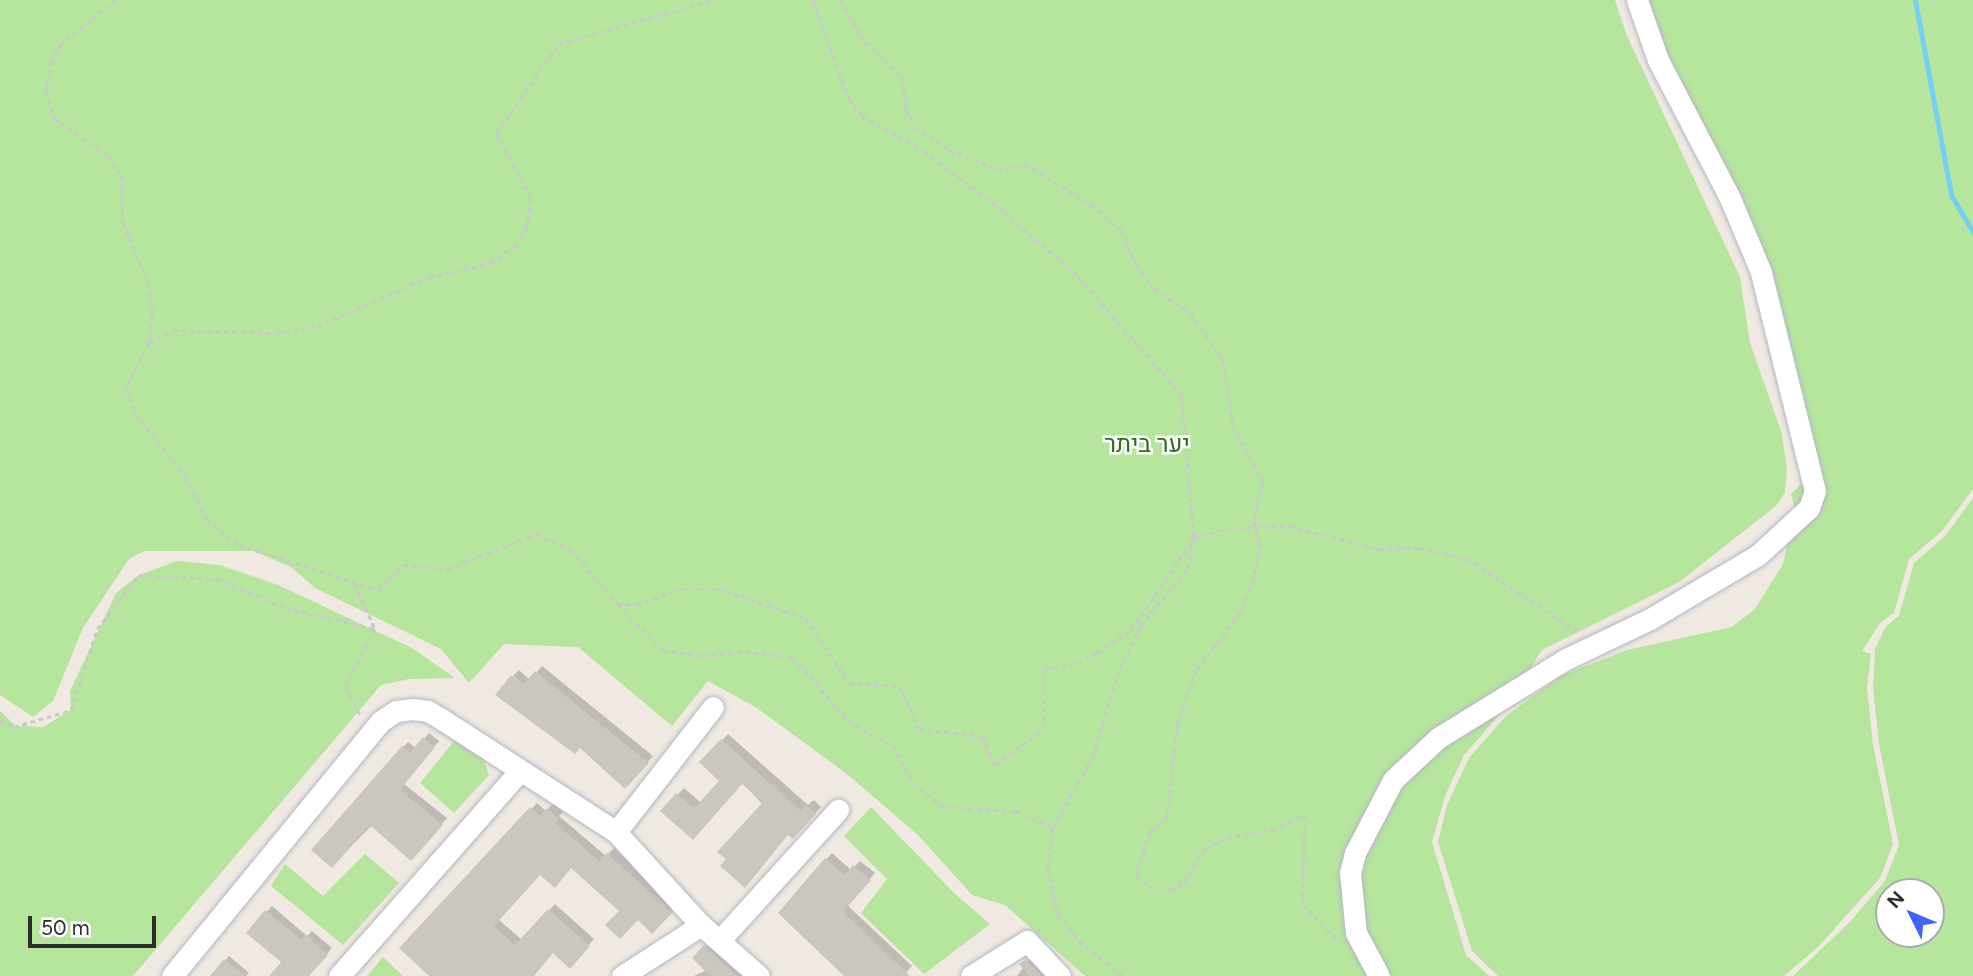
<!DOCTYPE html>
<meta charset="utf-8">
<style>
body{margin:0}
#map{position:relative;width:1973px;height:976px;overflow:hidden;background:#efe9e1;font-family:Figtree,Heebo,sans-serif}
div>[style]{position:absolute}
.green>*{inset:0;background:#b6e59e}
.shadow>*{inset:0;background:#0003}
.stream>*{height:5px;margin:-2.5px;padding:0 2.5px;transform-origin:2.5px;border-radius:2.5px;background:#75cff0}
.building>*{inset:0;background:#cbc7bf}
.path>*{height:2.5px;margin-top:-1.25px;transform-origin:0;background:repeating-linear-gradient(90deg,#c9c9c9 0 5px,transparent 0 8.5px)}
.roads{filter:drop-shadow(0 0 2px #b4b7c1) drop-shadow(0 0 2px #b4b7c1)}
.minor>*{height:21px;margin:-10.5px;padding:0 10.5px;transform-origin:10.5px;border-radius:10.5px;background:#fff}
span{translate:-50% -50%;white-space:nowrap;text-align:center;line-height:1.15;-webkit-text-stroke:5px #fff;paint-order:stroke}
.park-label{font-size:24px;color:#2c6e1b}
.north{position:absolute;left:1875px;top:878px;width:70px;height:70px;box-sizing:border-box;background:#fff;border:2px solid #ababab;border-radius:50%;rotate:313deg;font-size:19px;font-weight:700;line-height:28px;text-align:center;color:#2e2e2e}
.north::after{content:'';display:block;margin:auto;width:24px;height:32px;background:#4264fb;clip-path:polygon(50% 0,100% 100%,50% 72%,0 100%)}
.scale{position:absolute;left:28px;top:916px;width:128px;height:32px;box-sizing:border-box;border:4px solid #2e2e2e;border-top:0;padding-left:9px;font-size:21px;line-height:24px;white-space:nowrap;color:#2e2e2e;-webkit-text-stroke:5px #fff;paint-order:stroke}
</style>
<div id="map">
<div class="green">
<i style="clip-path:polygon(0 0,1615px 0,1627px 36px,1740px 277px,1750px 343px,1782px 434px,1787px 470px,1785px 492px,1777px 505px,1679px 582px,1542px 650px,1502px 712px,1464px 755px,1445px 796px,1432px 842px,1466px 955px,1489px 976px,1085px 976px,1005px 905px,972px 895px,919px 836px,847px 774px,757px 708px,708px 681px,672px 726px,578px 647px,504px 644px,469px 683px,441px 649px,315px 588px,291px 567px,254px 551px,144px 551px,129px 559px,83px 628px,53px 701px,33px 717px,0 695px)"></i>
<i style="clip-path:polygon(1641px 0,1973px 0,1973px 489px,1942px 531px,1909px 559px,1894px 613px,1881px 622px,1862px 651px,1871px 654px,1867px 687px,1873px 745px,1893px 844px,1880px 878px,1818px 947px,1784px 976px,1498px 976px,1472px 951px,1438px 842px,1447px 805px,1469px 758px,1506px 716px,1560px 676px,1627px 650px,1732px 627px,1755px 609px,1783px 564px,1795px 509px,1791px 494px,1811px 474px,1783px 338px)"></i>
<i style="clip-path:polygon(evenodd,1973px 498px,1973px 976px,1793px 976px,1850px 922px,1885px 881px,1899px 845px,1879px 744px,1873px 687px,1875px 649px,1886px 626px,1899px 616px,1914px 563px,1946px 535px,1973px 498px,1889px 892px,1931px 892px,1931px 934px,1889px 934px,1889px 892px)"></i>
<i style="clip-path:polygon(177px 561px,219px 565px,278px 585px,412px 648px,455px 678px,409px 679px,381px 685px,133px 976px,0 976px,0 711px,16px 726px,43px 727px,71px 710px,70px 691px,116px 593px,139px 575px)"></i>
<i style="clip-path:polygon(456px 739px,484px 760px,489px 775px,454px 813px,420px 783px)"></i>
<i style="clip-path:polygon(871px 807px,956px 895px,990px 924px,924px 974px,861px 913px,887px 879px,844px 836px)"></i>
<i style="clip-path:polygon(365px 854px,399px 883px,343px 945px,271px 886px,285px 864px,323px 896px)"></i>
<i style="clip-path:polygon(383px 957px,403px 976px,367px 976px)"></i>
</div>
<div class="shadow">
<i style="clip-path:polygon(542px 666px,653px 756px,631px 781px,513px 676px,519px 670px,530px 680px)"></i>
<i style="clip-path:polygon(429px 733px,439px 741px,404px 784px,447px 818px,416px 853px,372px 825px,332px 866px,403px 747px,408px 742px,416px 748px)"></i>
<i style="clip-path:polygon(728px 734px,808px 805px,814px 800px,821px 807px,793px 837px,742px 782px,699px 832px,662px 811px,684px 788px,701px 803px,721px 780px,701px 762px)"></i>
<i style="clip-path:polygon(537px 803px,546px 811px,554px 803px,563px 812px,559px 816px,606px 856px,614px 848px,676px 906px,652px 931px,572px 866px,540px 873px,498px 919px,522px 940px,555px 904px,594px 939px,570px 966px,553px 951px,532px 976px,431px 976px,401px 948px)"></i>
<i style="clip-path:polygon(832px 853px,851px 870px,860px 861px,875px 873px,847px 905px,912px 966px,903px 976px,858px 976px,780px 913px)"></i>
<i style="clip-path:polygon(272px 906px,307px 936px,312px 931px,332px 948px,308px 976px,280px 976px,284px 962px,249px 932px)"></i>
<i style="clip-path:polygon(711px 941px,753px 976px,694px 976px,707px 970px,694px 958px)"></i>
<i style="clip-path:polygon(1033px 954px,1055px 976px,1017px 976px)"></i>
<i style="clip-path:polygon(229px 956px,249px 973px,246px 976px,212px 976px)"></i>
</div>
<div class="stream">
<i style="left:1915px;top:0;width:198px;rotate:79.5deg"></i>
<i style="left:1951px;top:195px;width:43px;rotate:59.3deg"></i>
</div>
<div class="building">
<i style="clip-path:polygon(535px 671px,649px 763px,625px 789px,580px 748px,575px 754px,495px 695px,511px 675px,523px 685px)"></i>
<i style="clip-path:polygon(423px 737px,435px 747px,400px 790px,443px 825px,411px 861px,372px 827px,367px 828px,332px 868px,311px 850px,402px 746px,410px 753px)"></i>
<i style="clip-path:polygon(721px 739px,801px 811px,806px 805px,816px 814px,793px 839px,788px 835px,745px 888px,720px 866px,726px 859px,717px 852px,763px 802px,742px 784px,693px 840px,660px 811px,676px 793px,694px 808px,719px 781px,699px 762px)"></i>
<i style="clip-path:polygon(530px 807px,540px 816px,547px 808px,559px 819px,555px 823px,599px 861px,607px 853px,672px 913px,652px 934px,638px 920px,620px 939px,605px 925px,619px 911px,571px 868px,555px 888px,540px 875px,494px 926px,515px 945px,548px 909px,590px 946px,570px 969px,553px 953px,534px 976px,429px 976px,399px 948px)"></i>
<i style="clip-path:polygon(825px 858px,845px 875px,853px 865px,871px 880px,843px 912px,910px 976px,844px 976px,778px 913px)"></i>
<i style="clip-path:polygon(265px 910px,301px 940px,306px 935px,328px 955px,309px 976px,269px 976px,281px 962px,246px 933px)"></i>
<i style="clip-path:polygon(704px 945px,737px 976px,710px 976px,692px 958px)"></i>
<i style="clip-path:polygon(224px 959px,245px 976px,210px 976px)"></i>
<i style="clip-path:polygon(1026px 959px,1042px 976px,1029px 976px,1019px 964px)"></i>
</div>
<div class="path">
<i style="left:116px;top:0;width:70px;rotate:140.8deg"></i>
<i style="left:62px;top:44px;width:20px;rotate:120deg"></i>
<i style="left:52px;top:61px;width:31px;rotate:101deg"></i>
<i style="left:46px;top:91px;width:28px;rotate:73deg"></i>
<i style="left:54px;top:118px;width:66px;rotate:35.1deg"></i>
<i style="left:108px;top:156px;width:24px;rotate:55deg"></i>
<i style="left:122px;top:176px;width:46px;rotate:88.8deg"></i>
<i style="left:123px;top:222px;width:66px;rotate:67.7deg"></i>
<i style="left:148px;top:283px;width:32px;rotate:81deg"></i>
<i style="left:153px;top:315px;width:28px;rotate:98deg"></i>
<i style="left:149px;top:343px;width:51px;rotate:116.6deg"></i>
<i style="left:126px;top:389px;width:27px;rotate:68deg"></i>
<i style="left:136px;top:414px;width:80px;rotate:51.6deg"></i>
<i style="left:186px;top:477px;width:48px;rotate:64deg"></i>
<i style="left:207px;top:520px;width:41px;rotate:38deg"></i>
<i style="left:239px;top:545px;width:146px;rotate:17.9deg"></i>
<i style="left:378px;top:590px;width:35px;rotate:-45deg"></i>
<i style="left:403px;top:565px;width:44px;rotate:5.2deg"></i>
<i style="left:447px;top:569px;width:97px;rotate:-21.3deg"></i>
<i style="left:537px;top:534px;width:38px;rotate:25deg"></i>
<i style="left:571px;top:550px;width:72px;rotate:49deg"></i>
<i style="left:618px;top:604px;width:19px;rotate:3deg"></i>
<i style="left:637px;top:605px;width:44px;rotate:-21.3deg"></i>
<i style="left:678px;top:589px;width:40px"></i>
<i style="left:718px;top:589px;width:93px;rotate:18.2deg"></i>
<i style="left:806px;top:618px;width:78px;rotate:56.5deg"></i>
<i style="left:849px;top:683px;width:51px;rotate:3.4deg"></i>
<i style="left:900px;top:686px;width:47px;rotate:66.2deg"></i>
<i style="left:919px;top:729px;width:64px;rotate:6.2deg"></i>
<i style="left:983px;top:736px;width:31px;rotate:68deg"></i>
<i style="left:995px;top:765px;width:61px;rotate:-36.3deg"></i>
<i style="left:1044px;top:729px;width:60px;rotate:-90deg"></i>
<i style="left:1044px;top:669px;width:25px;rotate:-9deg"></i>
<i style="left:1069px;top:665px;width:30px;rotate:-23deg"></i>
<i style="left:1097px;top:653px;width:41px;rotate:-34.1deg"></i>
<i style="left:1131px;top:630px;width:112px;rotate:-55.6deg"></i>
<i style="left:1194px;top:538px;width:36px;rotate:-16deg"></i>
<i style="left:1229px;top:528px;width:61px;rotate:-1.9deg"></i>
<i style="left:1290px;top:526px;width:92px;rotate:14.5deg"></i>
<i style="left:1379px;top:549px;width:40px;rotate:-1.4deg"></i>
<i style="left:1419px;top:548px;width:49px;rotate:11.8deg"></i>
<i style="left:1467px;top:558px;width:133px;rotate:33.7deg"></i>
<i style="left:813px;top:0;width:105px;rotate:70deg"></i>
<i style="left:849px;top:99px;width:21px;rotate:53deg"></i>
<i style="left:862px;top:116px;width:71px;rotate:29.4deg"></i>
<i style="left:924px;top:151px;width:99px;rotate:37.2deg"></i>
<i style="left:1003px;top:211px;width:101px;rotate:41deg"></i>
<i style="left:1079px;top:277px;width:157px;rotate:49.1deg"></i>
<i style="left:1182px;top:396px;width:143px;rotate:85.2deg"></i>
<i style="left:1194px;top:538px;width:33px;rotate:102deg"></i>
<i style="left:1187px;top:570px;width:72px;rotate:129.4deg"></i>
<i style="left:1141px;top:626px;width:50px;rotate:116.1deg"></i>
<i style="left:1119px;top:671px;width:90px;rotate:106.8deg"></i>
<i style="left:1093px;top:757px;width:81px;rotate:119.4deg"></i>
<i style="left:1053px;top:828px;width:41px;rotate:97deg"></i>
<i style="left:1048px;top:869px;width:45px;rotate:77.2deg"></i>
<i style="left:1058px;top:913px;width:35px;rotate:53deg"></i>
<i style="left:1079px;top:941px;width:56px;rotate:38.5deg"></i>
<i style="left:840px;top:0;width:49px;rotate:59.2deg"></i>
<i style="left:865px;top:42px;width:52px;rotate:43.5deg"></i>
<i style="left:903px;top:78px;width:32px;rotate:85deg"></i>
<i style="left:906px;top:110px;width:19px;rotate:62deg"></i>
<i style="left:915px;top:127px;width:42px;rotate:33.3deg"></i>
<i style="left:950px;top:150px;width:52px;rotate:22.6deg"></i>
<i style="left:998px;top:170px;width:28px;rotate:-13deg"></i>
<i style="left:1025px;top:164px;width:79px;rotate:31.5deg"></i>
<i style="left:1092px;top:205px;width:38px;rotate:41deg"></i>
<i style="left:1121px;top:230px;width:37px;rotate:66deg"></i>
<i style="left:1136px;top:264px;width:31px;rotate:54deg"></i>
<i style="left:1154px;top:289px;width:44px;rotate:33deg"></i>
<i style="left:1191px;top:313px;width:57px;rotate:55.8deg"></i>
<i style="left:1223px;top:360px;width:67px;rotate:81.4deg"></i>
<i style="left:1233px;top:426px;width:63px;rotate:61.4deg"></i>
<i style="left:1263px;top:481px;width:41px;rotate:102.7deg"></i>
<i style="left:1254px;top:521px;width:24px;rotate:75deg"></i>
<i style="left:1260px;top:544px;width:36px;rotate:100deg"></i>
<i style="left:1254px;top:579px;width:35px;rotate:112deg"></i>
<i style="left:1241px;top:612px;width:74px;rotate:127.3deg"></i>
<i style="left:1196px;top:671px;width:54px;rotate:109.4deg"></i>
<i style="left:1178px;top:722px;width:97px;rotate:96.5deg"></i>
<i style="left:1167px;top:818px;width:22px;rotate:141deg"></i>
<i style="left:1150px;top:832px;width:45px;rotate:108deg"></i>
<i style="left:1136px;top:875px;width:25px;rotate:40deg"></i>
<i style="left:1155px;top:891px;width:16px"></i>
<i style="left:1171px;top:891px;width:16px;rotate:-35deg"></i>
<i style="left:1184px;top:882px;width:39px;rotate:-58deg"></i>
<i style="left:1205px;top:849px;width:25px;rotate:-29deg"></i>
<i style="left:1227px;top:837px;width:46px;rotate:-8.8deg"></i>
<i style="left:1272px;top:830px;width:36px;rotate:-24deg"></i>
<i style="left:1305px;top:815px;width:89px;rotate:91.3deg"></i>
<i style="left:1303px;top:904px;width:50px;rotate:46.6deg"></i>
<i style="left:149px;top:343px;width:27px;rotate:-28deg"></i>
<i style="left:173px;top:330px;width:103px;rotate:1.7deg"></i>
<i style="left:276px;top:333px;width:42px;rotate:-9.7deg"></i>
<i style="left:317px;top:326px;width:123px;rotate:-23.4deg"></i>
<i style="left:430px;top:277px;width:62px;rotate:-13.1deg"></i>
<i style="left:490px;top:263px;width:30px;rotate:-34deg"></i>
<i style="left:515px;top:246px;width:20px;rotate:-57deg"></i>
<i style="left:526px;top:229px;width:31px;rotate:-81deg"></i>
<i style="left:531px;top:198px;width:73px;rotate:-118.7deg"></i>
<i style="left:496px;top:134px;width:109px;rotate:-55.4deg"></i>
<i style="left:558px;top:44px;width:159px;rotate:-16deg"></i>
<i style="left:355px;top:584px;width:49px;rotate:66deg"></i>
<i style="left:618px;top:605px;width:64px;rotate:45deg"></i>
<i style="left:663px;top:650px;width:40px;rotate:8.5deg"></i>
<i style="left:703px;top:656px;width:42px;rotate:-5.4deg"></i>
<i style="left:745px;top:652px;width:48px;rotate:5.9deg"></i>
<i style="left:793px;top:657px;width:84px;rotate:49.3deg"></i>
<i style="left:848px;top:721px;width:51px;rotate:29.1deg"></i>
<i style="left:893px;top:746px;width:41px;rotate:60.9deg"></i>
<i style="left:913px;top:782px;width:39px;rotate:40deg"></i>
<i style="left:943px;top:807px;width:73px;rotate:3.1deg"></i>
<i style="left:1016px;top:811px;width:41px;rotate:24.7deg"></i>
<i style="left:0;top:721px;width:15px;rotate:23deg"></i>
<i style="left:14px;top:727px;width:59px;rotate:-16.6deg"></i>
<i style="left:71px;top:710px;width:85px;rotate:-72.2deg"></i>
<i style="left:97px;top:629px;width:68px;rotate:-52.1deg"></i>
<i style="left:139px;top:575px;width:78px;rotate:2.9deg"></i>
<i style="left:217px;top:579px;width:75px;rotate:22.8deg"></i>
<i style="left:286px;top:608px;width:91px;rotate:13.3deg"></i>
<i style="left:375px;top:629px;width:65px;rotate:116.6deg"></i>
<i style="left:346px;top:687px;width:33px;rotate:63deg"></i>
</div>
<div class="roads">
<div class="minor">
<i style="left:616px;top:832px;width:158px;rotate:-52.2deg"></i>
<i style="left:720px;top:940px;width:176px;rotate:-47.8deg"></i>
<i style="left:172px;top:976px;width:330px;rotate:-50.7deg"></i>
<i style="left:381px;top:721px;width:18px;rotate:-34deg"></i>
<i style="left:396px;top:711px;width:16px;rotate:-7deg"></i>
<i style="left:412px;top:709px;width:16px;rotate:7deg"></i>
<i style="left:428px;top:711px;width:17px;rotate:31deg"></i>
<i style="left:443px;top:720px;width:206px;rotate:32.9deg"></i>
<i style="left:616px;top:832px;width:126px;rotate:47.6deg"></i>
<i style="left:701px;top:925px;width:77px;rotate:41.3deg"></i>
<i style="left:339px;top:976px;width:272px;rotate:-48.6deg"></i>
<i style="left:622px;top:976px;width:94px;rotate:-32.8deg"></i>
<i style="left:971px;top:976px;width:66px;rotate:-32deg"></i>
<i style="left:1027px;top:941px;width:48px;rotate:46.7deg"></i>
<i style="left:1379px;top:976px;width:49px;rotate:-118.1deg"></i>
<i style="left:1356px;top:933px;width:60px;rotate:-95.7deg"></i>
<i style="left:1350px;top:873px;width:21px;rotate:-76deg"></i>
<i style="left:1355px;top:853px;width:82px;rotate:-62.5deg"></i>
<i style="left:1393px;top:780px;width:62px;rotate:-43deg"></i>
<i style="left:1438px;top:738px;width:150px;rotate:-31.7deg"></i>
<i style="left:1566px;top:659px;width:93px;rotate:-25.5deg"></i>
<i style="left:1650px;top:619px;width:126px;rotate:-30.7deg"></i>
<i style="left:1758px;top:555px;width:69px;rotate:-42.7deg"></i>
<i style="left:1809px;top:508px;width:18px;rotate:-71deg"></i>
<i style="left:1815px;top:491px;width:226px;rotate:-103.9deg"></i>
<i style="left:1761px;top:272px;width:82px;rotate:-112.8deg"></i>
<i style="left:1729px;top:196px;width:153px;rotate:-117.6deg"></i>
<i style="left:1658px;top:60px;width:64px;rotate:-109.3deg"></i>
</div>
</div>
<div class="park-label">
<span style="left:1147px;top:444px">יער ביתר</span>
</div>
<div class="north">N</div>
<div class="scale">50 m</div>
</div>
